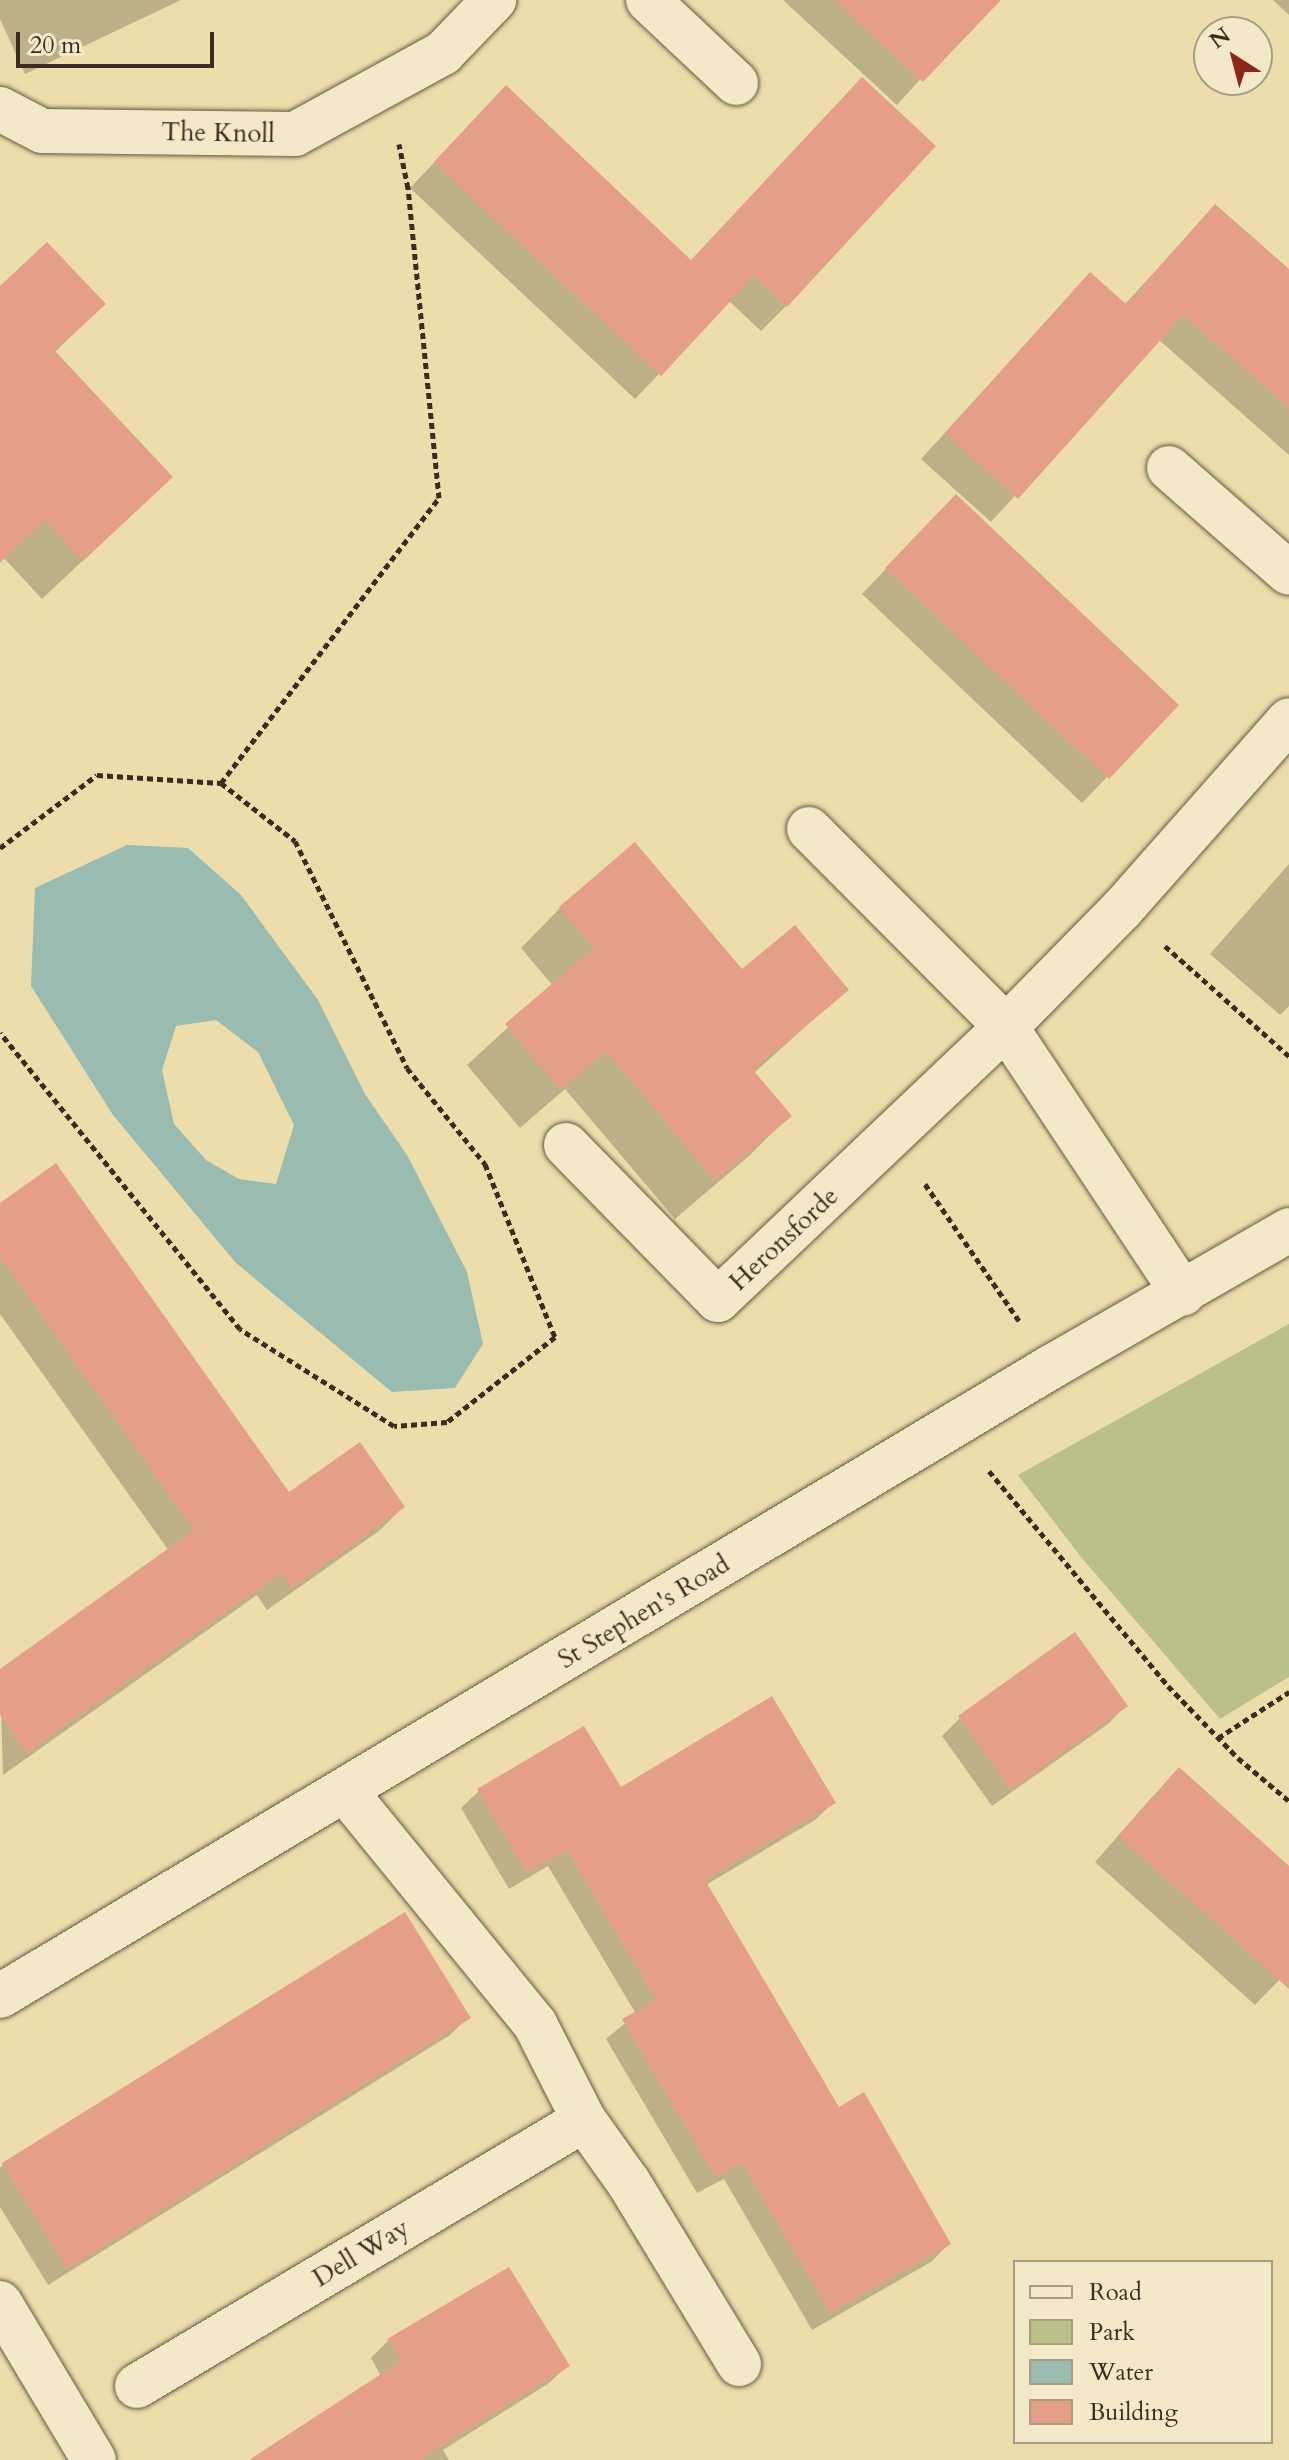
<!DOCTYPE html>
<style>
body{margin:0}
#map{position:relative;width:1289px;height:2460px;overflow:hidden;background:#edddaa;font-family:Cardo,serif}
div>[style]{position:absolute}
.green>*{inset:0;background:#bac087}
.water>*{inset:0;background:#9abbaf}
.shadow>*{inset:0;background:#0003}
.building>*{inset:0;background:#e59f89}
.path>*{height:5px;margin-top:-2.5px;transform-origin:0;background:repeating-linear-gradient(90deg,#3c2b24 0 6px,transparent 0 10px)}
.roads{filter:drop-shadow(0 0 2px #685846) drop-shadow(0 0 2px #685846)}
.street>*{height:44px;margin:-22px;padding:0 22px;transform-origin:22px;border-radius:22px;background:#f3e9c8}
span{translate:-50% -50%;white-space:nowrap;text-align:center;line-height:1.15;-webkit-text-stroke:7px #f3e9c8;paint-order:stroke}
.street-label{font-size:26px;color:#3c2b24}
.legend{position:absolute;left:1013px;top:2260px;width:260px;height:184px;box-sizing:border-box;background:#f3e9c8;border:2px solid #aa9d86;margin:0;padding:10px 14px;list-style:none;font-size:24px;color:#3c2b24}
.legend li{display:flex;align-items:center;gap:16px;height:40px}
.legend b{width:40px;border:2px solid #aa9d86}
.north{position:absolute;left:1193px;top:16px;width:80px;height:80px;box-sizing:border-box;background:#f3e9c8;border:2px solid #aa9d86;border-radius:50%;rotate:324deg;font-size:22px;font-weight:700;line-height:32px;text-align:center;color:#3c2b24}
.north::after{content:'';display:block;margin:auto;width:28px;height:36px;background:#8f2418;clip-path:polygon(50% 0,100% 100%,50% 72%,0 100%)}
.scale{position:absolute;left:16px;top:32px;width:198px;height:36px;box-sizing:border-box;border:4px solid #3c2b24;border-top:0;padding-left:10px;font-size:24px;line-height:28px;white-space:nowrap;color:#3c2b24;-webkit-text-stroke:6px #f3e9c8;paint-order:stroke}
</style>
<div id="map">
<div class="green">
<i style="clip-path:polygon(1289px 1324px,1289px 1677px,1220px 1719px,1081px 1557px,1018px 1475px)"></i>
</div>
<div class="water">
<i style="clip-path:polygon(evenodd,127px 845px,188px 848px,241px 895px,318px 1000px,365px 1094px,407px 1155px,467px 1272px,483px 1344px,455px 1388px,392px 1392px,236px 1263px,113px 1115px,31px 986px,35px 888px,127px 845px,216px 1020px,258px 1052px,294px 1125px,276px 1184px,239px 1179px,206px 1160px,174px 1124px,162px 1070px,176px 1026px,216px 1020px)"></i>
</div>
<div class="shadow">
<i style="clip-path:polygon(0 0,181px 0,25px 74px,0 19px)"></i>
<i style="clip-path:polygon(783px 0,992px 0,897px 105px)"></i>
<i style="clip-path:polygon(1273px 0,1289px 0,1289px 15px)"></i>
<i style="clip-path:polygon(838px 104px,786px 306px,761px 331px,729px 301px,635px 399px,410px 188px,481px 113px,691px 262px)"></i>
<i style="clip-path:polygon(1215px 207px,1289px 271px,1289px 455px,1158px 339px,991px 522px,921px 459px,1090px 274px,1124px 305px)"></i>
<i style="clip-path:polygon(0 289px,103px 304px,54px 353px,130px 516px,42px 599px,4px 558px,0 563px)"></i>
<i style="clip-path:polygon(931px 522px,1176px 705px,1082px 803px,862px 594px)"></i>
<i style="clip-path:polygon(1289px 864px,1289px 1006px,1280px 1015px,1210px 954px)"></i>
<i style="clip-path:polygon(560px 908px,742px 972px,846px 990px,753px 1074px,789px 1116px,750px 1155px,675px 1219px,565px 1089px,520px 1128px,467px 1065px,553px 986px,521px 948px)"></i>
<i style="clip-path:polygon(0 1205px,289px 1494px,403px 1507px,379px 1531px,267px 1610px,257px 1595px,3px 1775px,0 1672px,169px 1551px,0 1314px)"></i>
<i style="clip-path:polygon(1125px 1706px,1108px 1724px,992px 1806px,942px 1736px,960px 1718px)"></i>
<i style="clip-path:polygon(620px 1790px,833px 1803px,815px 1820px,706px 1885px,838px 2109px,949px 2244px,931px 2262px,812px 2330px,724px 2179px,697px 2193px,606px 2039px,636px 2014px,548px 1866px,509px 1889px,461px 1808px,479px 1791px)"></i>
<i style="clip-path:polygon(1154px 1795px,1289px 1868px,1289px 1970px,1255px 2005px,1095px 1862px)"></i>
<i style="clip-path:polygon(468px 2017px,450px 2035px,48px 2285px,0 2207px,0 2168px,3px 2165px)"></i>
<i style="clip-path:polygon(389px 2340px,567px 2366px,549px 2383px,443px 2450px,449px 2460px,269px 2460px,381px 2376px,371px 2358px)"></i>
</div>
<div class="building">
<i style="clip-path:polygon(835px 0,1001px 0,923px 82px)"></i>
<i style="clip-path:polygon(862px 77px,936px 146px,787px 307px,754px 276px,661px 376px,434px 162px,506px 85px,691px 260px)"></i>
<i style="clip-path:polygon(1215px 204px,1289px 269px,1289px 408px,1183px 315px,1018px 499px,945px 433px,1090px 272px,1126px 304px)"></i>
<i style="clip-path:polygon(47px 242px,106px 304px,55px 351px,173px 477px,83px 561px,45px 520px,0 563px,0 286px)"></i>
<i style="clip-path:polygon(956px 494px,1179px 705px,1109px 779px,885px 568px)"></i>
<i style="clip-path:polygon(635px 842px,742px 969px,795px 925px,849px 990px,753px 1070px,792px 1116px,715px 1181px,606px 1051px,561px 1090px,505px 1024px,594px 948px,559px 907px)"></i>
<i style="clip-path:polygon(56px 1163px,289px 1492px,360px 1442px,405px 1507px,292px 1588px,281px 1573px,27px 1753px,0 1715px,0 1669px,194px 1530px,0 1257px,0 1203px)"></i>
<i style="clip-path:polygon(1075px 1632px,1128px 1706px,1011px 1790px,958px 1716px)"></i>
<i style="clip-path:polygon(772px 1696px,836px 1803px,705px 1880px,839px 2107px,864px 2092px,951px 2244px,830px 2313px,742px 2163px,715px 2177px,622px 2019px,656px 2000px,567px 1850px,527px 1873px,477px 1789px,584px 1726px,621px 1787px)"></i>
<i style="clip-path:polygon(1179px 1767px,1289px 1866px,1289px 1989px,1118px 1836px)"></i>
<i style="clip-path:polygon(405px 1912px,471px 2018px,67px 2269px,2px 2163px)"></i>
<i style="clip-path:polygon(509px 2267px,570px 2366px,419px 2460px,249px 2460px,401px 2361px,387px 2339px)"></i>
</div>
<div class="path">
<i style="left:221px;top:783px;width:359px;rotate:-52.6deg"></i>
<i style="left:439px;top:498px;width:312px;rotate:-95.7deg"></i>
<i style="left:408px;top:188px;width:45px;rotate:-101.6deg"></i>
<i style="left:0;top:848px;width:121px;rotate:-37deg"></i>
<i style="left:97px;top:775px;width:124px;rotate:3.7deg"></i>
<i style="left:221px;top:783px;width:94px;rotate:38.1deg"></i>
<i style="left:295px;top:841px;width:253px;rotate:63.7deg"></i>
<i style="left:407px;top:1068px;width:124px;rotate:50.9deg"></i>
<i style="left:485px;top:1164px;width:187px;rotate:68deg"></i>
<i style="left:555px;top:1337px;width:137px;rotate:141.8deg"></i>
<i style="left:447px;top:1422px;width:53px;rotate:175.7deg"></i>
<i style="left:394px;top:1426px;width:182px;rotate:-147.8deg"></i>
<i style="left:240px;top:1329px;width:381px;rotate:-129deg"></i>
<i style="left:1165px;top:946px;width:166px;rotate:41.6deg"></i>
<i style="left:925px;top:1184px;width:166px;rotate:55.5deg"></i>
<i style="left:989px;top:1471px;width:280px;rotate:50.2deg"></i>
<i style="left:1168px;top:1686px;width:100px;rotate:45.8deg"></i>
<i style="left:1238px;top:1758px;width:67px;rotate:40.1deg"></i>
<i style="left:1218px;top:1738px;width:85px;rotate:-32.9deg"></i>
</div>
<div class="roads">
<div class="street">
<i style="left:648px;top:0;width:121px;rotate:43.3deg"></i>
<i style="left:0;top:109px;width:47px;rotate:27.6deg"></i>
<i style="left:42px;top:131px;width:253px;rotate:0.7deg"></i>
<i style="left:295px;top:134px;width:169px;rotate:-28.7deg"></i>
<i style="left:443px;top:53px;width:74px;rotate:-46.1deg"></i>
<i style="left:1169px;top:468px;width:159px;rotate:41.2deg"></i>
<i style="left:809px;top:829px;width:279px;rotate:45.1deg"></i>
<i style="left:1006px;top:1027px;width:320px;rotate:56.4deg"></i>
<i style="left:566px;top:1145px;width:217px;rotate:45.6deg"></i>
<i style="left:718px;top:1300px;width:397px;rotate:-43.5deg"></i>
<i style="left:1006px;top:1027px;width:165px;rotate:-45.5deg"></i>
<i style="left:1122px;top:909px;width:252px;rotate:-48.5deg"></i>
<i style="left:345px;top:1791px;width:301px;rotate:50.8deg"></i>
<i style="left:535px;top:2024px;width:108px;rotate:63deg"></i>
<i style="left:584px;top:2120px;width:77px;rotate:54.5deg"></i>
<i style="left:629px;top:2183px;width:212px;rotate:58.7deg"></i>
<i style="left:0;top:1996px;width:1225px;rotate:-30.9deg"></i>
<i style="left:1051px;top:1367px;width:275px;rotate:-29.9deg"></i>
<i style="left:0;top:2303px;width:183px;rotate:59.1deg"></i>
<i style="left:137px;top:2386px;width:520px;rotate:-30.76deg"></i>
</div>
</div>
<div class="street-label">
<span style="left:218px;top:133px;rotate:1deg">The Knoll</span>
<span style="left:784px;top:1239px;rotate:-43deg">Heronsforde</span>
<span style="left:644px;top:1612px;rotate:-31deg">St Stephen's Road</span>
<span style="left:361px;top:2253px;rotate:-31deg">Dell Way</span>
</div>
<ul class="legend">
<li><b style="height:10px;background:#f3e9c8"></b>Road</li>
<li><b style="height:22px;background:#bac087"></b>Park</li>
<li><b style="height:22px;background:#9abbaf"></b>Water</li>
<li><b style="height:22px;background:#e59f89"></b>Building</li>
</ul>
<div class="north">N</div>
<div class="scale">20 m</div>
</div>
